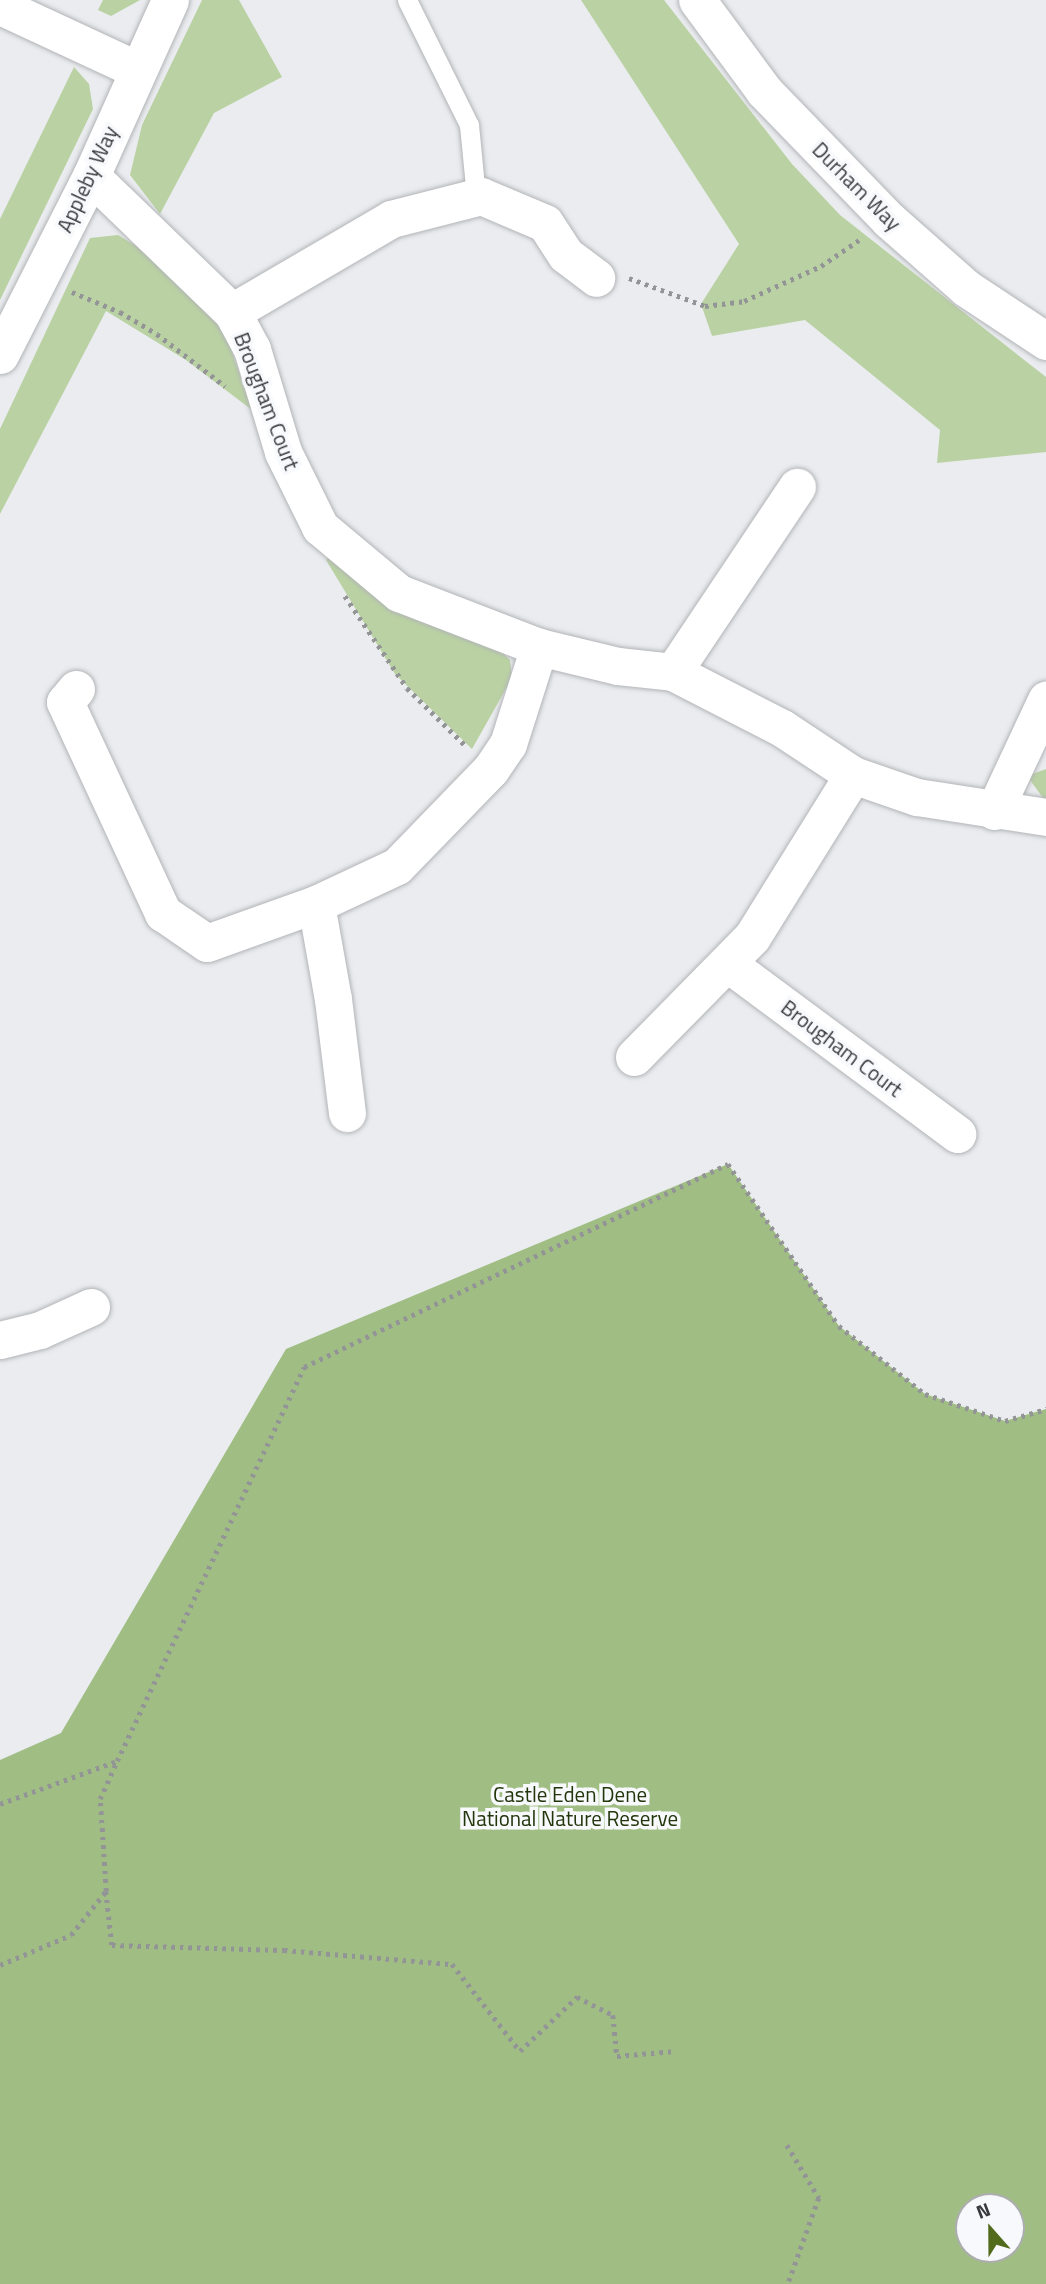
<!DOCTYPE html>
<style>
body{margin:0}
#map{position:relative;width:1046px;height:2284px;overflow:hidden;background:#eaecef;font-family:"Titillium Web",sans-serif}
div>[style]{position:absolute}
.green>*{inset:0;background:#bad2a3}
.forest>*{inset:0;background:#a0be84}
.path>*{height:4.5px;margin-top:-2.25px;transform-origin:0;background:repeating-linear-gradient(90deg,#939496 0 3.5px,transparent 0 8.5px)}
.roads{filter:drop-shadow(0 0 2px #b2b4b7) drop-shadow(0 0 2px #b2b4b7)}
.service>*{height:19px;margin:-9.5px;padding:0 9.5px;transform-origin:9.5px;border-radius:9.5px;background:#fff}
.minor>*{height:37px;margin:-18.5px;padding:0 18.5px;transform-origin:18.5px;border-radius:18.5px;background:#fff}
span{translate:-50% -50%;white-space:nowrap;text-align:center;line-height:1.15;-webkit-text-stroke:7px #f8f9fc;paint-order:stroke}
.street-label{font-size:21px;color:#393a3b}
.park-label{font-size:21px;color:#23360b}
.north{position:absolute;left:955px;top:2193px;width:70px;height:70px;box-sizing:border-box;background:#f8f9fc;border:2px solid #acadaf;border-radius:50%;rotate:339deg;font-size:19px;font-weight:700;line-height:28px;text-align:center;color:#393a3b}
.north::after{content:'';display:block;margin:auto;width:24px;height:32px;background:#526a1b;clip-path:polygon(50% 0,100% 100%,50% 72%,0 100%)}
</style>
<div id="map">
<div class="green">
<i style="clip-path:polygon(103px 0,140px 0,111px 16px,98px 10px)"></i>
<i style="clip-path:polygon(202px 0,239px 0,282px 77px,214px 113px,160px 214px,130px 175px,142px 125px)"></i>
<i style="clip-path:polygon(581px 0,664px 0,792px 164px,840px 215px,1046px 377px,1046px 452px,937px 463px,940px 430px,805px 320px,712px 336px,701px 304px,739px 244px)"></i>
<i style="clip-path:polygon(74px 67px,89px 84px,93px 109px,0 300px,0 219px)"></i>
<i style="clip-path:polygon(118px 235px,138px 247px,223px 326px,252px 410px,186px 360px,106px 311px,0 514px,0 429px,90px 238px)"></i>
<i style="clip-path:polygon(330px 554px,396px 607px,428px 624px,496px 646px,510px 660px,512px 678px,472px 749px,395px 674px,326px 560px)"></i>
<i style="clip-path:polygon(1046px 769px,1046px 802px,1027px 776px)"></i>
</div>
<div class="forest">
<i style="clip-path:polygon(evenodd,728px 1164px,839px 1326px,925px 1394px,1005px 1421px,1046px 1409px,1046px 2284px,0 2284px,0 1760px,61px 1733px,286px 1349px,728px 1164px,969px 2207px,1011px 2207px,1011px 2249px,969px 2249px,969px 2207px)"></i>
</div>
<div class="path">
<i style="left:629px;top:278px;width:81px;rotate:20.2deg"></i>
<i style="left:705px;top:306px;width:39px;rotate:-7deg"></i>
<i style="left:744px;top:301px;width:85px;rotate:-24.4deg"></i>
<i style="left:821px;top:266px;width:46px;rotate:-34.4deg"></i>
<i style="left:72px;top:292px;width:52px;rotate:22.6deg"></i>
<i style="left:120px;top:312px;width:43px;rotate:30.7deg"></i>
<i style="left:157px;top:334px;width:86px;rotate:37.4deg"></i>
<i style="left:345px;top:596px;width:111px;rotate:56deg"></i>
<i style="left:407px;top:688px;width:83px;rotate:44.5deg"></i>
<i style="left:0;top:1804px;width:125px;rotate:-20.2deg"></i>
<i style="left:117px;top:1761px;width:436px;rotate:-64.6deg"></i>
<i style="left:304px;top:1367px;width:470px;rotate:-25.6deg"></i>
<i style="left:728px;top:1164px;width:196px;rotate:55.6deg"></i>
<i style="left:839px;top:1326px;width:110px;rotate:38.3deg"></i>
<i style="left:925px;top:1394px;width:84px;rotate:18.6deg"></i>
<i style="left:1005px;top:1421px;width:43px;rotate:-16.3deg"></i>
<i style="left:106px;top:1891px;width:54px;rotate:83.7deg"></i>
<i style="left:112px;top:1945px;width:172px;rotate:1.7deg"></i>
<i style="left:284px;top:1950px;width:169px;rotate:4.8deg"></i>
<i style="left:452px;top:1964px;width:110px;rotate:52deg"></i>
<i style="left:520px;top:2051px;width:79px;rotate:-43.5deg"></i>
<i style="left:577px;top:1997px;width:40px;rotate:26.6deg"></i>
<i style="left:613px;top:2015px;width:41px;rotate:84.4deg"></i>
<i style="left:617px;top:2056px;width:58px;rotate:-4.9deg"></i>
<i style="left:0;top:1965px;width:77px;rotate:-22.9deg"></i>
<i style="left:71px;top:1935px;width:56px;rotate:-51.5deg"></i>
<i style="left:106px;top:1891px;width:92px;rotate:-93.7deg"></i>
<i style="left:100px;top:1799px;width:42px;rotate:-65.9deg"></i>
<i style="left:787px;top:2145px;width:62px;rotate:58.9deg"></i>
<i style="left:819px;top:2198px;width:91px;rotate:109.8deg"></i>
</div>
<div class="roads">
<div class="service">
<i style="left:407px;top:0;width:140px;rotate:63.6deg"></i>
<i style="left:469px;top:125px;width:72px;rotate:84.4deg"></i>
</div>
<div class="minor">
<i style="left:697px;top:0;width:113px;rotate:53.6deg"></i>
<i style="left:764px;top:91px;width:180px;rotate:45.9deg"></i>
<i style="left:889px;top:220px;width:103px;rotate:41.4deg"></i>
<i style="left:966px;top:288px;width:96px;rotate:33.5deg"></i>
<i style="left:0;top:6px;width:150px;rotate:24.9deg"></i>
<i style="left:91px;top:176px;width:196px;rotate:44deg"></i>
<i style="left:232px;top:312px;width:42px;rotate:61.6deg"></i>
<i style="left:252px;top:349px;width:108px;rotate:73.2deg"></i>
<i style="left:283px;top:452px;width:84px;rotate:63.7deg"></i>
<i style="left:320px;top:527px;width:103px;rotate:39.9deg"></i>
<i style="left:399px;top:593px;width:150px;rotate:21.1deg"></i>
<i style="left:539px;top:647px;width:81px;rotate:13.5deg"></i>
<i style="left:618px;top:666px;width:55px;rotate:6.2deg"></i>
<i style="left:673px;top:672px;width:123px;rotate:27.2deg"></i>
<i style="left:782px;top:728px;width:85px;rotate:33.5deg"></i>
<i style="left:853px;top:775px;width:68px;rotate:19deg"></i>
<i style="left:917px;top:797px;width:131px;rotate:8.8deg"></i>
<i style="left:232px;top:312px;width:184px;rotate:-30.3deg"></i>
<i style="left:391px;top:219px;width:93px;rotate:-14.3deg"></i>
<i style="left:481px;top:196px;width:69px;rotate:22.9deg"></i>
<i style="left:545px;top:223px;width:38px;rotate:57deg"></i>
<i style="left:566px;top:255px;width:38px;rotate:37deg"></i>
<i style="left:0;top:355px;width:201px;rotate:-63.1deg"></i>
<i style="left:91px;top:176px;width:193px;rotate:-65.8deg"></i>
<i style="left:673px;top:672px;width:223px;rotate:-56.2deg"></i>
<i style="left:76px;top:689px;width:17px;rotate:130deg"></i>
<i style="left:65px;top:702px;width:233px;rotate:65.1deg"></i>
<i style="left:163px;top:913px;width:53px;rotate:34.3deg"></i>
<i style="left:207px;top:943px;width:116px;rotate:-19.7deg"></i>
<i style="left:316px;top:904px;width:89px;rotate:-25.1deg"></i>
<i style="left:397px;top:866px;width:135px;rotate:-45.9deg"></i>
<i style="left:491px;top:769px;width:30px;rotate:-56deg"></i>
<i style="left:508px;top:744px;width:102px;rotate:-72.3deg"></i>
<i style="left:994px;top:811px;width:123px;rotate:-64.9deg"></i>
<i style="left:316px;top:904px;width:97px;rotate:79.9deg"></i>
<i style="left:333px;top:999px;width:115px;rotate:83deg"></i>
<i style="left:727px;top:963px;width:287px;rotate:36.6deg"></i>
<i style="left:634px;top:1057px;width:168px;rotate:-45.5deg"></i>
<i style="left:752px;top:937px;width:191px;rotate:-58.1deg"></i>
<i style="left:0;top:1340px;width:41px;rotate:-14deg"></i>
<i style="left:40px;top:1330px;width:56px;rotate:-24.3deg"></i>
</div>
</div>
<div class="street-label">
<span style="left:87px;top:179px;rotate:-65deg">Appleby Way</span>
<span style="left:857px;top:186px;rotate:45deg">Durham Way</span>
<span style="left:267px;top:401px;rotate:69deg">Brougham Court</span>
<span style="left:842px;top:1048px;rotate:37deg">Brougham Court</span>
</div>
<div class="park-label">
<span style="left:570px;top:1806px">Castle Eden Dene<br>National Nature Reserve</span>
</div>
<div class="north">N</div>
</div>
